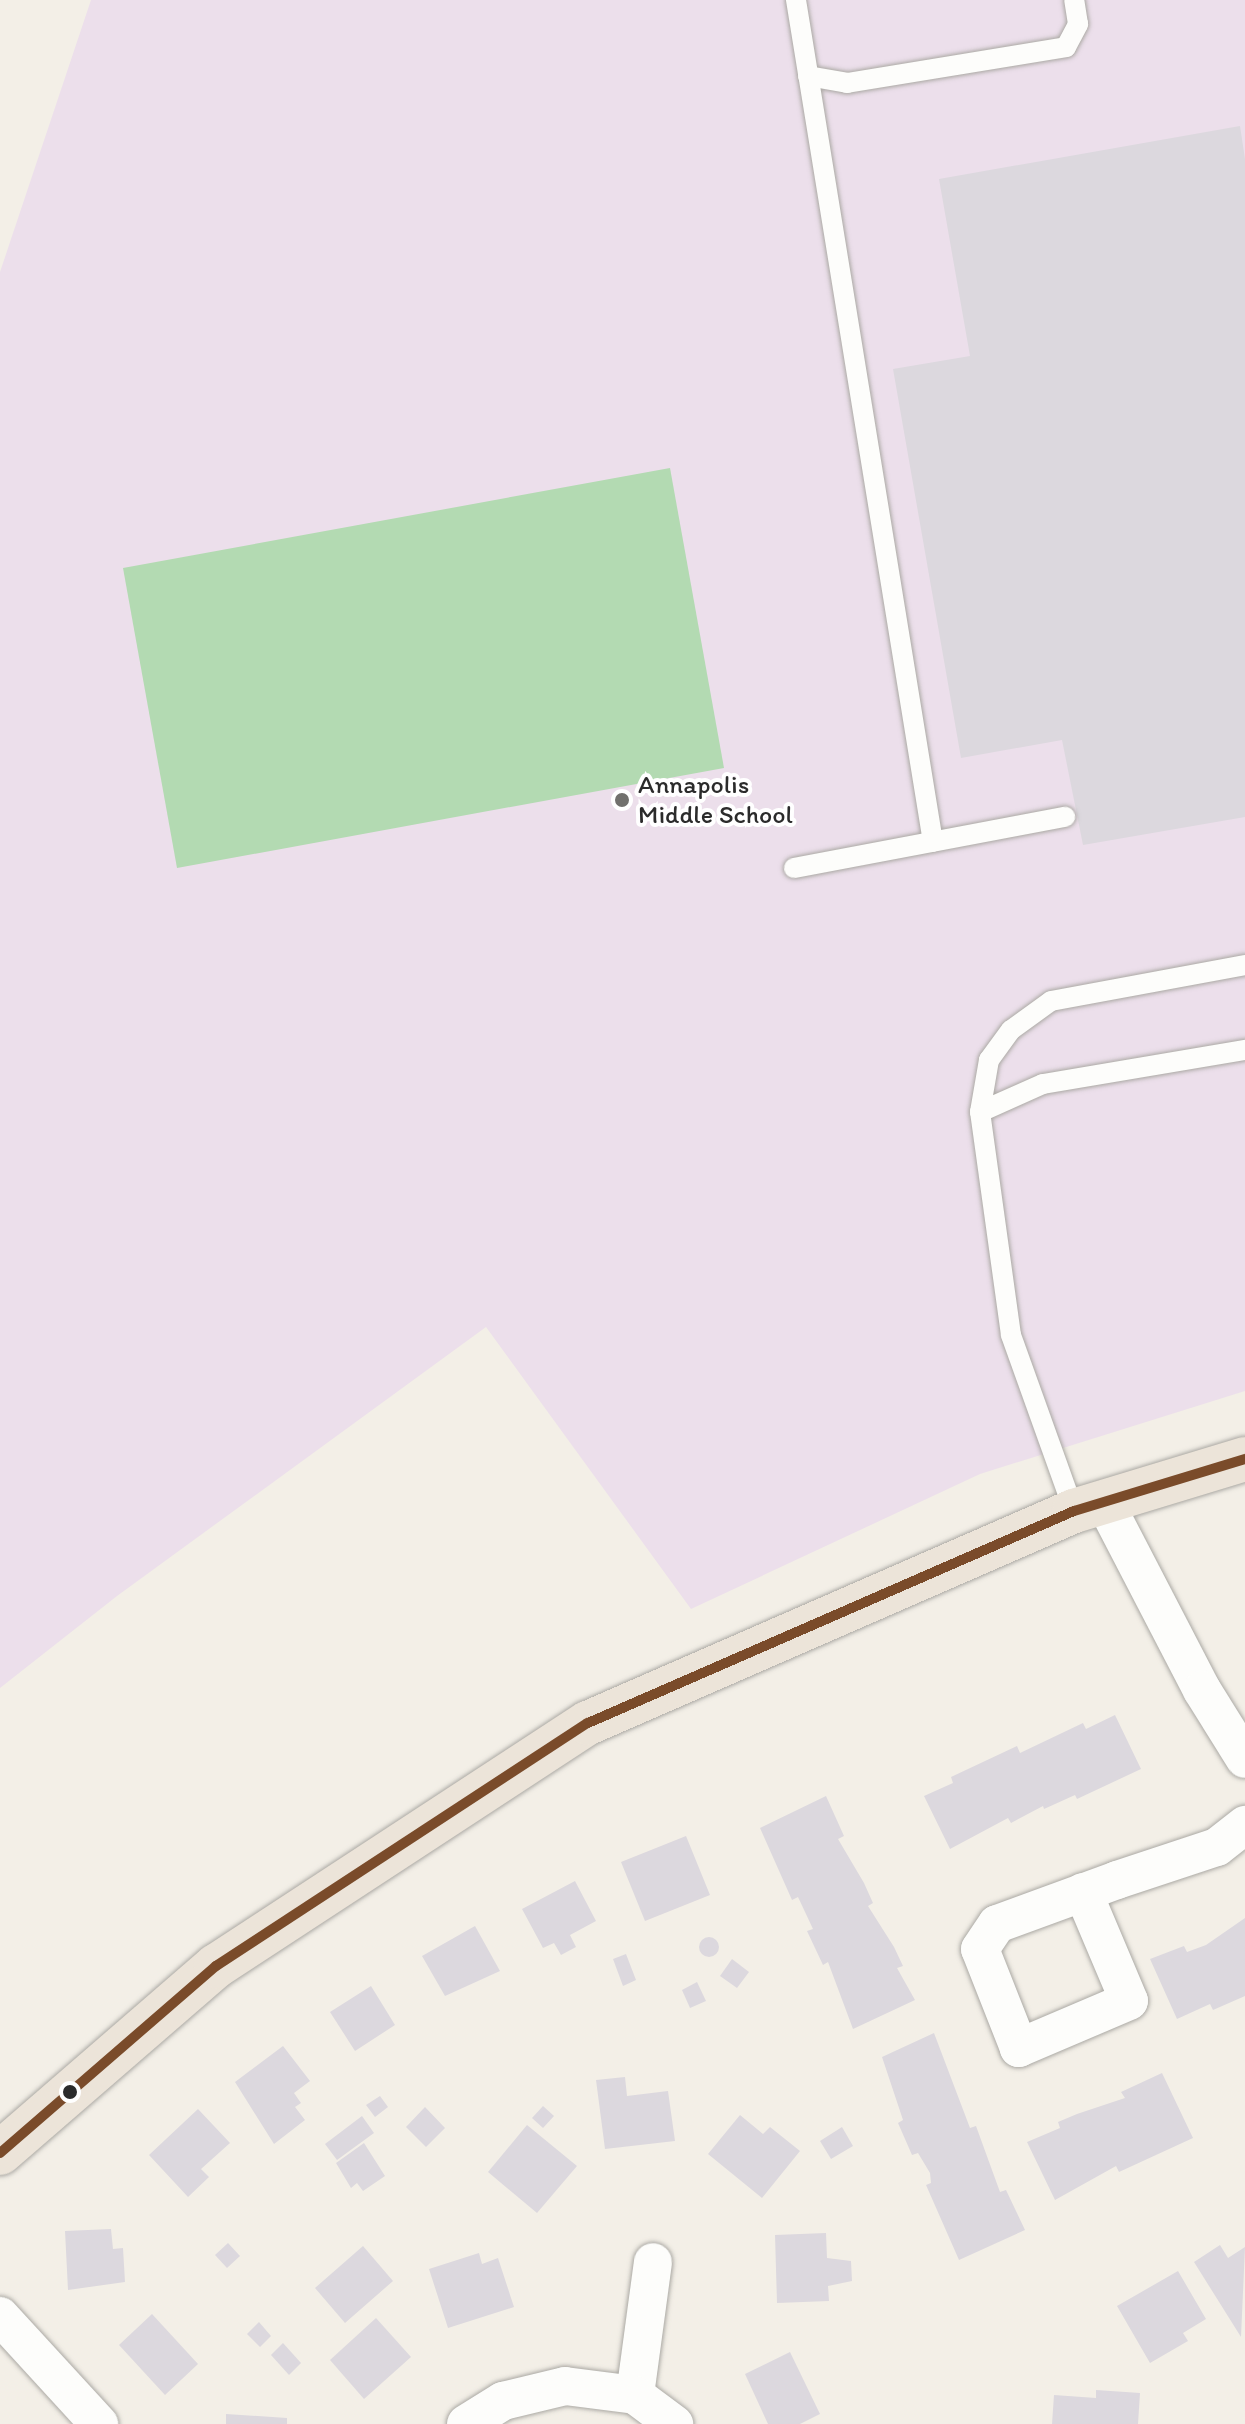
<!DOCTYPE html>
<style>
body{margin:0}
#map{position:relative;width:1245px;height:2424px;overflow:hidden;background:#f3efe7;font-family:Itim,sans-serif}
div>[style]{position:absolute}
.built>*{inset:0;background:#ecdfeb}
.green>*{inset:0;background:#b3dab2}
.building>*{inset:0;background:#dcd8de}
.round{border-radius:50%}
.roads{filter:drop-shadow(0 0 2px #aba9a4) drop-shadow(0 0 2px #aba9a4)}
.service>*{height:20px;margin:-10px;padding:0 10px;transform-origin:10px;border-radius:10px;background:#fdfdfb}
.minor>*{height:38px;margin:-19px;padding:0 19px;transform-origin:19px;border-radius:19px;background:#fdfdfb}
.primary>*{height:44px;margin:-22px;padding:0 22px;transform-origin:22px;border-radius:22px;background:#ece4d9}
.bus-1>*{height:10px;margin:-5px;padding:0 5px;transform-origin:5px;border-radius:5px;background:#7a4b2a}
.dots>*{width:22px;height:22px;translate:-50% -50%;box-sizing:border-box;border:4px solid #fff;border-radius:50%}
span{translate:-50% -50%;white-space:nowrap;text-align:center;line-height:1.15;-webkit-text-stroke:8px #fff;paint-order:stroke}
.poi-label{font-size:26px;color:#2b2b2b}
.left{translate:0 -50%;text-align:left}
</style>
<div id="map">
<div class="built">
<i style="clip-path:polygon(91px 0,1245px 0,1245px 1391px,980px 1474px,691px 1609px,486px 1327px,117px 1596px,0 1688px,0 272px)"></i>
</div>
<div class="green">
<i style="clip-path:polygon(670px 468px,724px 768px,177px 868px,123px 568px)"></i>
</div>
<div class="building">
<i style="clip-path:polygon(1240px 126px,1245px 159px,1245px 817px,1083px 845px,1062px 740px,961px 758px,893px 369px,970px 356px,939px 179px)"></i>
<i style="clip-path:polygon(1115px 1715px,1141px 1769px,1077px 1799px,1075px 1795px,1044px 1809px,1043px 1806px,1011px 1823px,1008px 1818px,950px 1849px,924px 1796px,953px 1783px,951px 1777px,1017px 1746px,1020px 1753px,1083px 1723px,1086px 1729px)"></i>
<i style="clip-path:polygon(826px 1796px,844px 1836px,838px 1839px,864px 1883px,873px 1903px,868px 1906px,894px 1947px,903px 1966px,897px 1968px,915px 2000px,853px 2029px,828px 1962px,823px 1965px,807px 1931px,813px 1929px,798px 1897px,792px 1900px,760px 1828px)"></i>
<i style="clip-path:polygon(686px 1836px,710px 1895px,645px 1921px,621px 1862px)"></i>
<i style="clip-path:polygon(575px 1881px,596px 1921px,570px 1935px,576px 1947px,561px 1955px,554px 1943px,543px 1948px,522px 1909px)"></i>
<i style="clip-path:polygon(1245px 1918px,1245px 1996px,1213px 2010px,1210px 2004px,1177px 2019px,1150px 1959px,1184px 1946px,1187px 1952px,1206px 1945px)"></i>
<i style="clip-path:polygon(475px 1926px,500px 1971px,445px 1996px,422px 1956px)"></i>
<i class="round" style="left:699px;top:1937px;width:20px;height:20px"></i>
<i style="clip-path:polygon(626px 1954px,636px 1980px,623px 1986px,613px 1959px)"></i>
<i style="clip-path:polygon(732px 1959px,749px 1972px,737px 1988px,720px 1976px)"></i>
<i style="clip-path:polygon(697px 1982px,706px 2001px,690px 2008px,682px 1990px)"></i>
<i style="clip-path:polygon(371px 1986px,395px 2025px,355px 2051px,330px 2012px)"></i>
<i style="clip-path:polygon(934px 2033px,970px 2128px,976px 2126px,1000px 2192px,1006px 2190px,1025px 2230px,959px 2260px,926px 2185px,931px 2183px,930px 2173px,918px 2153px,912px 2155px,898px 2123px,903px 2120px,882px 2057px)"></i>
<i style="clip-path:polygon(283px 2046px,310px 2081px,294px 2093px,301px 2103px,295px 2107px,305px 2120px,274px 2144px,235px 2082px)"></i>
<i style="clip-path:polygon(1162px 2073px,1193px 2138px,1119px 2172px,1116px 2166px,1055px 2200px,1027px 2142px,1060px 2128px,1058px 2122px,1077px 2114px,1125px 2098px,1121px 2092px)"></i>
<i style="clip-path:polygon(625px 2077px,627px 2096px,668px 2091px,675px 2141px,605px 2149px,596px 2080px)"></i>
<i style="clip-path:polygon(380px 2096px,388px 2107px,375px 2117px,366px 2105px)"></i>
<i style="clip-path:polygon(543px 2106px,554px 2116px,543px 2128px,532px 2118px)"></i>
<i style="clip-path:polygon(425px 2107px,445px 2128px,426px 2147px,406px 2127px)"></i>
<i style="clip-path:polygon(198px 2109px,230px 2143px,201px 2169px,209px 2177px,188px 2197px,149px 2155px)"></i>
<i style="clip-path:polygon(740px 2115px,763px 2134px,770px 2127px,800px 2151px,762px 2198px,708px 2154px)"></i>
<i style="clip-path:polygon(362px 2116px,374px 2133px,337px 2160px,325px 2144px)"></i>
<i style="clip-path:polygon(527px 2125px,577px 2166px,537px 2213px,488px 2172px)"></i>
<i style="clip-path:polygon(842px 2127px,853px 2146px,831px 2159px,820px 2141px)"></i>
<i style="clip-path:polygon(364px 2143px,385px 2176px,363px 2191px,357px 2183px,351px 2188px,336px 2163px)"></i>
<i style="clip-path:polygon(111px 2229px,113px 2249px,123px 2248px,125px 2282px,68px 2290px,65px 2231px)"></i>
<i style="clip-path:polygon(826px 2233px,827px 2258px,851px 2261px,852px 2281px,828px 2286px,829px 2301px,777px 2303px,775px 2235px)"></i>
<i style="clip-path:polygon(228px 2243px,240px 2256px,227px 2268px,215px 2255px)"></i>
<i style="clip-path:polygon(1220px 2245px,1228px 2258px,1245px 2247px,1241px 2337px,1194px 2262px)"></i>
<i style="clip-path:polygon(363px 2246px,393px 2281px,345px 2323px,315px 2288px)"></i>
<i style="clip-path:polygon(479px 2253px,482px 2264px,498px 2258px,514px 2307px,448px 2328px,429px 2269px)"></i>
<i style="clip-path:polygon(1178px 2271px,1206px 2319px,1183px 2333px,1188px 2341px,1150px 2363px,1117px 2306px)"></i>
<i style="clip-path:polygon(152px 2314px,198px 2364px,165px 2395px,119px 2345px)"></i>
<i style="clip-path:polygon(376px 2318px,411px 2357px,364px 2399px,330px 2360px)"></i>
<i style="clip-path:polygon(259px 2322px,271px 2336px,260px 2347px,247px 2334px)"></i>
<i style="clip-path:polygon(283px 2343px,301px 2363px,289px 2375px,271px 2355px)"></i>
<i style="clip-path:polygon(790px 2352px,820px 2414px,800px 2424px,768px 2424px,745px 2374px)"></i>
<i style="clip-path:polygon(1096px 2390px,1140px 2393px,1138px 2424px,1052px 2424px,1054px 2395px,1096px 2398px)"></i>
<i style="clip-path:polygon(226px 2414px,287px 2418px,287px 2424px,226px 2424px)"></i>
</div>
<div class="roads">
<div class="service">
<i style="left:796px;top:0;width:853px;rotate:80.76deg"></i>
<i style="left:808px;top:76px;width:40px;rotate:10deg"></i>
<i style="left:847px;top:83px;width:222px;rotate:-9.3deg"></i>
<i style="left:1066px;top:47px;width:26px;rotate:-62deg"></i>
<i style="left:1078px;top:24px;width:24px;rotate:-99deg"></i>
<i style="left:794px;top:868px;width:276px;rotate:-10.7deg"></i>
<i style="left:980px;top:1112px;width:69px;rotate:-24deg"></i>
<i style="left:1043px;top:1084px;width:205px;rotate:-9.6deg"></i>
<i style="left:1074px;top:1511px;width:187px;rotate:-109.7deg"></i>
<i style="left:1011px;top:1335px;width:225px;rotate:-97.9deg"></i>
<i style="left:980px;top:1112px;width:53px;rotate:-80.2deg"></i>
<i style="left:989px;top:1060px;width:37px;rotate:-54deg"></i>
<i style="left:1011px;top:1030px;width:49px;rotate:-35.9deg"></i>
<i style="left:1051px;top:1001px;width:197px;rotate:-10.5deg"></i>
</div>
<div class="minor">
<i style="left:1104px;top:1501px;width:213px;rotate:62.6deg"></i>
<i style="left:1202px;top:1690px;width:81px;rotate:58.1deg"></i>
<i style="left:1083px;top:1892px;width:118px;rotate:67.1deg"></i>
<i style="left:1129px;top:2001px;width:120px;rotate:156.9deg"></i>
<i style="left:1019px;top:2048px;width:106px;rotate:-111.5deg"></i>
<i style="left:980px;top:1949px;width:30px;rotate:-56deg"></i>
<i style="left:997px;top:1924px;width:128px;rotate:-20.1deg"></i>
<i style="left:1117px;top:1880px;width:105px;rotate:-18.3deg"></i>
<i style="left:1217px;top:1847px;width:36px;rotate:-38deg"></i>
<i style="left:0;top:2316px;width:147px;rotate:47.5deg"></i>
<i style="left:635px;top:2395px;width:134px;rotate:-82.3deg"></i>
<i style="left:466px;top:2424px;width:44px;rotate:-31.9deg"></i>
<i style="left:503px;top:2401px;width:64px;rotate:-13.6deg"></i>
<i style="left:565px;top:2386px;width:71px;rotate:7.3deg"></i>
<i style="left:635px;top:2395px;width:49px;rotate:36.6deg"></i>
</div>
<div class="primary">
<i style="left:0;top:2153px;width:286px;rotate:-40.9deg"></i>
<i style="left:216px;top:1966px;width:444px;rotate:-33.2deg"></i>
<i style="left:588px;top:1723px;width:530px;rotate:-23.57deg"></i>
<i style="left:1074px;top:1511px;width:179px;rotate:-16.9deg"></i>
</div>
</div>
<div class="bus-1">
<i style="left:0;top:2153px;width:286px;rotate:-40.9deg"></i>
<i style="left:216px;top:1966px;width:444px;rotate:-33.2deg"></i>
<i style="left:588px;top:1723px;width:530px;rotate:-23.57deg"></i>
<i style="left:1074px;top:1511px;width:179px;rotate:-16.9deg"></i>
</div>
<div class="dots">
<i style="left:622px;top:800px;background:#71706d"></i>
<i style="left:70px;top:2092px;background:#2b2b2b"></i>
</div>
<div class="poi-label">
<span class="left" style="left:638px;top:800px">Annapolis<br>Middle School</span>
</div>
</div>
